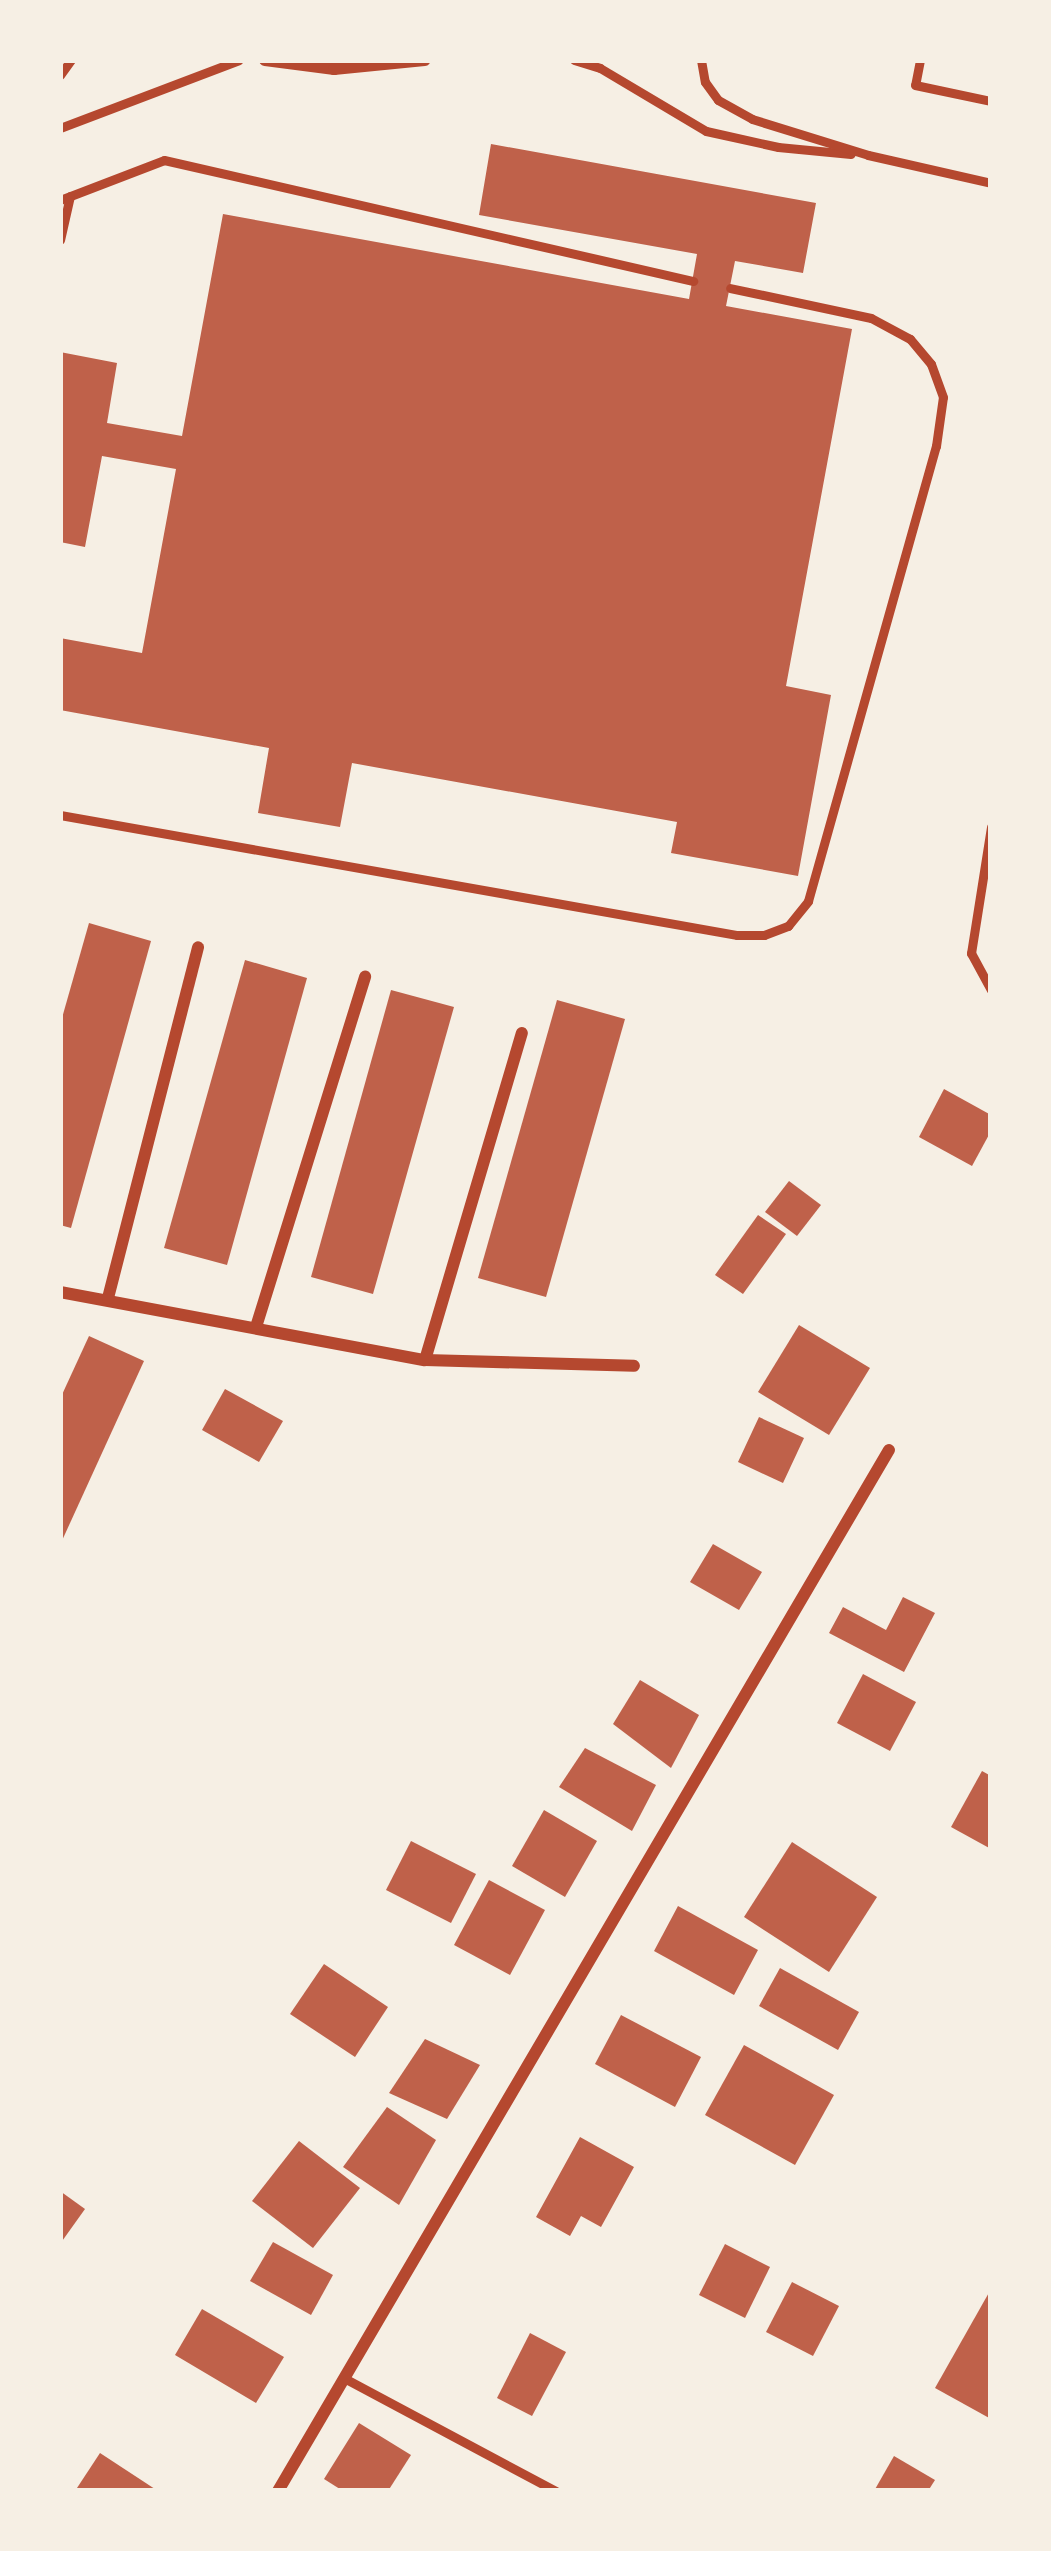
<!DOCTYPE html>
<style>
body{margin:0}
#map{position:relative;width:1051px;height:2551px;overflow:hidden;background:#f6efe4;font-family:"Noto Sans",sans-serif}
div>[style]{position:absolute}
.building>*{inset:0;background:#bf614a}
.service>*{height:9px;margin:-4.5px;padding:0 4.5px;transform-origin:4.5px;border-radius:4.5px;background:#b5482f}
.minor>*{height:12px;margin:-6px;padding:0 6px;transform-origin:6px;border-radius:6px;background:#b5482f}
span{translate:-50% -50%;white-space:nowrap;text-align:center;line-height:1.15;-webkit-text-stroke:12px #f6efe4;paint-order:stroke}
.frame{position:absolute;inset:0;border:63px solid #f6efe4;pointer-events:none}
</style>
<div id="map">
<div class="building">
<i style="clip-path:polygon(491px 144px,816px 203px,803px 273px,735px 261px,726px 306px,852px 329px,786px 686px,831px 695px,798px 876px,671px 853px,677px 822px,352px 763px,340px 827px,258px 813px,269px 748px,60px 710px,60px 638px,142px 653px,176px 469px,102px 456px,85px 547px,60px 542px,60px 352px,117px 363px,107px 423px,182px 436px,223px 214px,689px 299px,697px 254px,479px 215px)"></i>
<i style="clip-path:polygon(89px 923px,151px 941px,71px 1228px,60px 1225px,60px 1025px)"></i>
<i style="clip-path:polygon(245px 960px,307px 978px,227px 1265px,164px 1248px)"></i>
<i style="clip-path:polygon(391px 990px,454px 1007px,373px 1294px,311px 1277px)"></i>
<i style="clip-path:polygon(557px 1000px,625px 1019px,546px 1297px,478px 1278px)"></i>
<i style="clip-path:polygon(944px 1089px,991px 1115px,991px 1131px,972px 1166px,919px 1137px)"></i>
<i style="clip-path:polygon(789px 1181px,821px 1205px,797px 1236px,765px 1212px)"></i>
<i style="clip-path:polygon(758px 1215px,786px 1234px,743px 1294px,715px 1275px)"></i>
<i style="clip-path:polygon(799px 1325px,870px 1368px,829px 1435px,758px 1392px)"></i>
<i style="clip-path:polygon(89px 1336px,144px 1361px,60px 1545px,60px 1399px)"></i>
<i style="clip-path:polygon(225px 1389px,283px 1421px,259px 1462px,202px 1430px)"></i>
<i style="clip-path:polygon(759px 1417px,804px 1438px,783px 1483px,738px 1462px)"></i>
<i style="clip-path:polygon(713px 1544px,762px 1572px,739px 1610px,690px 1582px)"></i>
<i style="clip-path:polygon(903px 1597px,935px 1613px,904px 1672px,829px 1633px,843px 1607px,886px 1630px)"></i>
<i style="clip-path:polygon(863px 1674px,916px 1702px,890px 1751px,837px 1723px)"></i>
<i style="clip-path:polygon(640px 1680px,699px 1715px,671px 1768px,613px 1724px)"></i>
<i style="clip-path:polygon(585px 1748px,656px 1785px,632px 1831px,559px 1787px)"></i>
<i style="clip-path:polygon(982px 1771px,991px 1776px,991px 1849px,951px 1827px)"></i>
<i style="clip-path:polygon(544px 1810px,597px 1841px,565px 1897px,512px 1866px)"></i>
<i style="clip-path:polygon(411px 1841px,476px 1874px,451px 1923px,386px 1890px)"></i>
<i style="clip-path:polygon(792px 1842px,877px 1897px,829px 1972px,744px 1917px)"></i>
<i style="clip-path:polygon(489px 1880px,545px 1910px,510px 1975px,454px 1945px)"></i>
<i style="clip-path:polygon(678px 1906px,758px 1950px,734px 1995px,654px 1951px)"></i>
<i style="clip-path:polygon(324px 1964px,388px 2007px,355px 2057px,290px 2014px)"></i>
<i style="clip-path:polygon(780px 1968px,859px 2012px,838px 2050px,759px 2006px)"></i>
<i style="clip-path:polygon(621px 2015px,701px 2057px,675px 2107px,595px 2064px)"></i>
<i style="clip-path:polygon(425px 2039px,480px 2065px,447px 2119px,389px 2093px)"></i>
<i style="clip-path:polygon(744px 2045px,834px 2095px,795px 2165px,705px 2115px)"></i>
<i style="clip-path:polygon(387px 2107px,436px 2140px,399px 2205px,343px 2167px)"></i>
<i style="clip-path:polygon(580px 2137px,634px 2167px,601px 2227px,581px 2216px,570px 2236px,536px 2217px)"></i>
<i style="clip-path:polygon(299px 2141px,360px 2188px,313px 2248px,252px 2201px)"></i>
<i style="clip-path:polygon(60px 2191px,85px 2209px,60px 2244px)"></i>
<i style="clip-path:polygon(273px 2242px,333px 2275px,311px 2315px,250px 2281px)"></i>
<i style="clip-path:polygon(725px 2244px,770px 2267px,745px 2318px,699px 2295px)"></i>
<i style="clip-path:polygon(792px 2282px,839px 2306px,813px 2356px,766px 2332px)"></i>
<i style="clip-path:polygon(991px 2289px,991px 2419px,935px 2388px)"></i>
<i style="clip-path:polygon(202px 2309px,284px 2357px,256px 2403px,175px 2355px)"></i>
<i style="clip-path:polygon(530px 2333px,566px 2352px,532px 2416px,497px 2398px)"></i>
<i style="clip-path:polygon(359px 2423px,411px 2455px,388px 2491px,343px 2491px,324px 2479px)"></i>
<i style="clip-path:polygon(100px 2453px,158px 2491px,75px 2491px)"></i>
<i style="clip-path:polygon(894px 2456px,935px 2480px,928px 2491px,874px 2491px)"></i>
</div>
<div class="service">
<i style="left:574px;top:60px;width:27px;rotate:17deg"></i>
<i style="left:600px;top:68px;width:123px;rotate:30.7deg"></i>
<i style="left:706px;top:131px;width:74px;rotate:12.5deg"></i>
<i style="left:778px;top:147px;width:73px;rotate:5.5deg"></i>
<i style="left:701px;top:60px;width:22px;rotate:80deg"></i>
<i style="left:705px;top:82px;width:22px;rotate:54deg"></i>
<i style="left:718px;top:100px;width:39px;rotate:29deg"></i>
<i style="left:752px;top:119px;width:121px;rotate:17.2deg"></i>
<i style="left:868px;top:155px;width:126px;rotate:12.8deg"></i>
<i style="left:920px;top:60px;width:25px;rotate:101deg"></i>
<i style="left:915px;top:85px;width:78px;rotate:11.9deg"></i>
<i style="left:60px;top:75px;width:19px;rotate:-54deg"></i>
<i style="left:60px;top:128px;width:191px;rotate:-20.8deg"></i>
<i style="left:60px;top:200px;width:111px;rotate:-21deg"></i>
<i style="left:164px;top:160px;width:543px;rotate:12.88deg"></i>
<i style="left:60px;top:240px;width:45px;rotate:-77.2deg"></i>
<i style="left:60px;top:815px;width:688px;rotate:10.05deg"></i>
<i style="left:737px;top:935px;width:27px"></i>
<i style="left:764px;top:935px;width:26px;rotate:-21deg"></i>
<i style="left:788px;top:926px;width:32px;rotate:-51deg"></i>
<i style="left:808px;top:901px;width:473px;rotate:-74.3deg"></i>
<i style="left:936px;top:446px;width:49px;rotate:-81.9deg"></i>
<i style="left:943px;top:397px;width:35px;rotate:-110deg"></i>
<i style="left:931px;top:364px;width:33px;rotate:-130deg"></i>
<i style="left:910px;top:339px;width:44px;rotate:-151.7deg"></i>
<i style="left:871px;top:318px;width:144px;rotate:-168deg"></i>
<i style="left:991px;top:827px;width:128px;rotate:99deg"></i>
<i style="left:971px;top:953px;width:42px;rotate:61.6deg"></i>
<i style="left:344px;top:2378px;width:240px;rotate:28.1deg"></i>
</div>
<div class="minor">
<i style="left:265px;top:60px;width:70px;rotate:7.4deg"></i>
<i style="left:334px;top:69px;width:91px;rotate:-5.6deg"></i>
<i style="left:60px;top:1292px;width:371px;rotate:10.6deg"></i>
<i style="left:425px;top:1360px;width:209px;rotate:1.6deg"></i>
<i style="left:108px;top:1298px;width:362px;rotate:-75.6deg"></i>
<i style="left:256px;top:1327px;width:367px;rotate:-72.7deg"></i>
<i style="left:425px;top:1360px;width:341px;rotate:-73.5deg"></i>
<i style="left:278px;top:2491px;width:1207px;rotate:-59.59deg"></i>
</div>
<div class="frame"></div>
</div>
